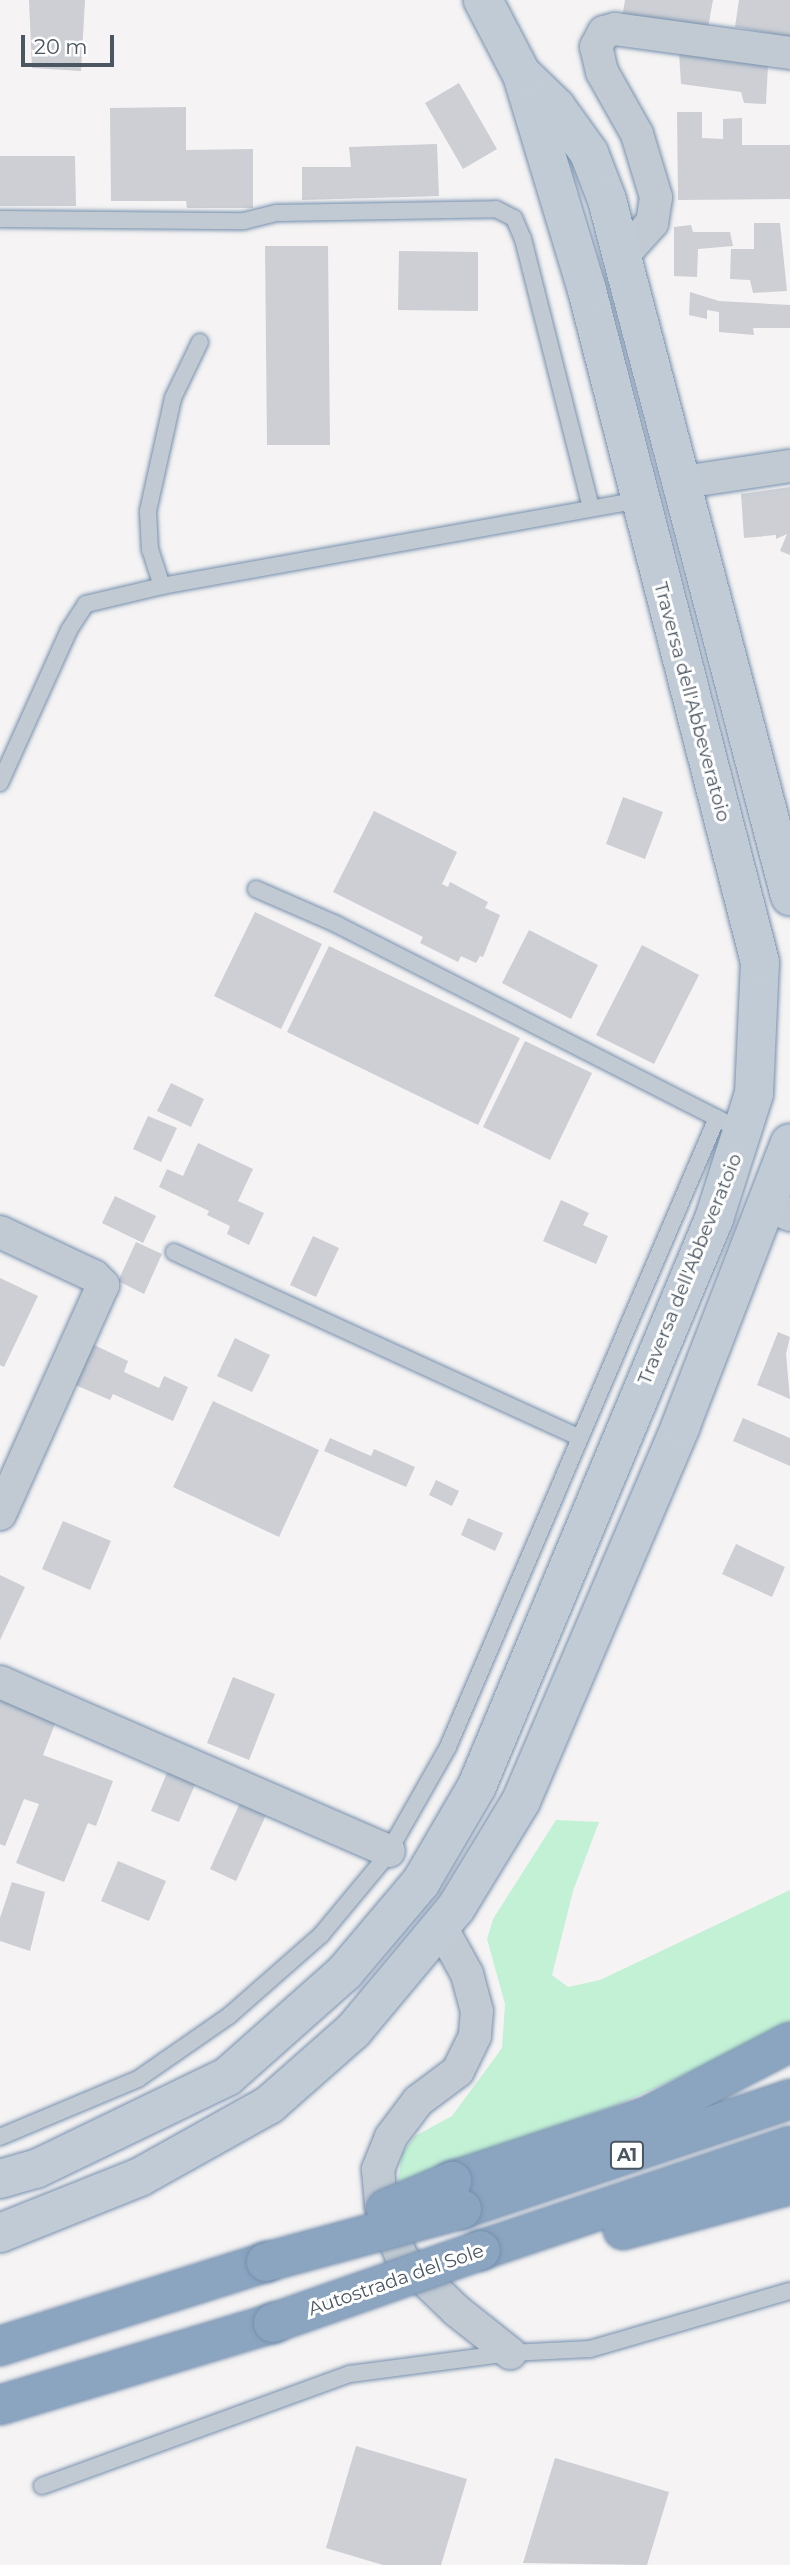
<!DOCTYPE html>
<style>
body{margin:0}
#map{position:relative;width:790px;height:2565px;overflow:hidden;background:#f5f3f3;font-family:Montserrat,sans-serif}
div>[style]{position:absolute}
.green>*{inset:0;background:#c3f1d5}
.building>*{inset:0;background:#cdcfd5}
.roads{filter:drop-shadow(0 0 2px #7690ad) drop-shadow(0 0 2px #7690ad)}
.lane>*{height:16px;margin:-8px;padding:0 8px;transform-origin:8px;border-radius:8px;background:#c1cad2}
.street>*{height:32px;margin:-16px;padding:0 16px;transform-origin:16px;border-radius:16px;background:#c1cad2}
.secondary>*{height:38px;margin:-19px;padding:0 19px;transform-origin:19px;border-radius:19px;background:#c1cbd6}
.highway>*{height:38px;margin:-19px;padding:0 19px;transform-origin:19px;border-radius:19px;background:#8ba5c1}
.bridges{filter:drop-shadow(0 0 2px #7690ad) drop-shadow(0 0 2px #7690ad)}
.highway-bridge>*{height:38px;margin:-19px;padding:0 19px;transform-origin:19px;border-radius:19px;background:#8ba5c1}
span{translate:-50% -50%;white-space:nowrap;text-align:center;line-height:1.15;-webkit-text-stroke:6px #fff;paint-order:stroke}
.shield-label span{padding:2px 5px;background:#fff;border:2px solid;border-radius:5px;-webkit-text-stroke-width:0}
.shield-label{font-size:18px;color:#4a5661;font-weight:700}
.street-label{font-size:19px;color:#4a5661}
.scale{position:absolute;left:21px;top:35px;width:93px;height:32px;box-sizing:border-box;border:4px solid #4a5661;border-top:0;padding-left:9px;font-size:21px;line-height:24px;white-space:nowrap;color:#4a5661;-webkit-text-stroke:5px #fff;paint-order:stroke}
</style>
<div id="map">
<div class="green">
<i style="clip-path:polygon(556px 1820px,599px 1822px,573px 1891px,552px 1975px,568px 1987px,600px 1980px,790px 1890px,790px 2028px,617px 2105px,398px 2182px,402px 2153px,415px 2136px,452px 2116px,502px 2048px,505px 2004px,487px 1939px,493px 1919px)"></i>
</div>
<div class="building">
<i style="clip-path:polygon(29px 0,85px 0,81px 71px,32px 68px)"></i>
<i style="clip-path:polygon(625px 0,713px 0,707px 33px,622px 18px)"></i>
<i style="clip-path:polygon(739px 0,790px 0,790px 37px,735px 27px)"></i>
<i style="clip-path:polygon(679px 52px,768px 65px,766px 104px,744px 103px,741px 92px,681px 84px)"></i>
<i style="clip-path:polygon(459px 83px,497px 149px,463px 169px,425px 103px)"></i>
<i style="clip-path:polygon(186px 107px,186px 150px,253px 149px,253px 208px,187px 208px,186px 201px,111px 201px,110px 108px)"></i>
<i style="clip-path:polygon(677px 112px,702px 112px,702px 138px,723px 139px,723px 119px,742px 118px,742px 145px,790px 145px,790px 199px,678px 200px)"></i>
<i style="clip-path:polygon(437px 144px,439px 196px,302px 200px,302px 167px,351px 167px,349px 147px)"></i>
<i style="clip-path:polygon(0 156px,75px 156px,76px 206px,0 206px)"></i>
<i style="clip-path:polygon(754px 223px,780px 223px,787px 291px,753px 293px,750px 280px,730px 279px,731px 249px,754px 249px)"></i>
<i style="clip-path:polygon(691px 225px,693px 232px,730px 232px,733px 246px,698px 249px,697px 277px,674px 276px,674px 227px)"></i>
<i style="clip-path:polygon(265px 246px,328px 246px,330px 445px,267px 445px)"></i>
<i style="clip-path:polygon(399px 251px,478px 252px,478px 311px,398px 310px)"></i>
<i style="clip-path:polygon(690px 292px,719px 301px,790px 305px,790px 328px,753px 328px,754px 335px,719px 332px,719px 312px,707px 310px,707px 319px,689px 315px)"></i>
<i style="clip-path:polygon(790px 487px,790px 555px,780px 551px,787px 534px,776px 539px,776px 535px,744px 538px,741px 494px)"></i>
<i style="clip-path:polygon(623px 797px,663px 812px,645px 859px,606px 844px)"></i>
<i style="clip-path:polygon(374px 811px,457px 852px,442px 884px,448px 887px,450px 882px,488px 902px,485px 908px,500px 915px,483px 957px,480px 956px,476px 963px,461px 956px,458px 962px,420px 943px,423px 937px,333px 892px)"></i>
<i style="clip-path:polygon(255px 912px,322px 944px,281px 1029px,214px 996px)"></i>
<i style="clip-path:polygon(529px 930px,598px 965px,571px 1019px,502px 983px)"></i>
<i style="clip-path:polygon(642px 945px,699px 975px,654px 1064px,596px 1035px)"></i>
<i style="clip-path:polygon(329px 946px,520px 1038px,478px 1125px,287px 1032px)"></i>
<i style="clip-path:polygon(525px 1041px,592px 1073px,550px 1160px,483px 1127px)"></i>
<i style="clip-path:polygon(171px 1083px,204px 1099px,191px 1127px,157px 1111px)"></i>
<i style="clip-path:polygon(148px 1116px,177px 1128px,161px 1162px,133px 1149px)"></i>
<i style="clip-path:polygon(198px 1143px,253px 1169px,238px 1201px,264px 1213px,249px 1245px,227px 1234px,230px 1226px,207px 1215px,209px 1211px,159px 1187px,167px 1169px,183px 1176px)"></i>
<i style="clip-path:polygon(115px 1196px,156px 1216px,143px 1243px,102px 1223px)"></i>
<i style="clip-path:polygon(561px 1200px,589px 1213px,583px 1225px,608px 1236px,596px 1264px,543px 1241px)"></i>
<i style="clip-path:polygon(313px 1236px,339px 1248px,316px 1297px,290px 1285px)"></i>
<i style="clip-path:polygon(136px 1242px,162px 1254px,144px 1294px,118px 1281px)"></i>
<i style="clip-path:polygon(0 1278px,38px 1296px,4px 1367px,0 1365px)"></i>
<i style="clip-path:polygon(778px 1332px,790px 1337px,786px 1354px,790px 1399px,757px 1385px)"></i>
<i style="clip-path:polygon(235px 1338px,270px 1355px,252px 1392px,217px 1376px)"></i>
<i style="clip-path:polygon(90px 1343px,128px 1361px,124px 1372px,159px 1388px,164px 1376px,188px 1387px,173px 1421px,113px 1394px,110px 1400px,71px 1383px)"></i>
<i style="clip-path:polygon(213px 1401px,319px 1450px,279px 1537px,173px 1487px)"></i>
<i style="clip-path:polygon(743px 1418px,790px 1438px,790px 1466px,733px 1441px)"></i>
<i style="clip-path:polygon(330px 1438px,371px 1456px,374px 1449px,415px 1467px,406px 1487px,324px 1451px)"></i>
<i style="clip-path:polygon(436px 1480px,459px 1491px,452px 1506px,429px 1495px)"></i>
<i style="clip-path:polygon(468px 1518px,503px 1533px,495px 1551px,461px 1535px)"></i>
<i style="clip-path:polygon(63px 1521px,111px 1541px,90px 1590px,42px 1569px)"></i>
<i style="clip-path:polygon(736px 1544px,785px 1567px,772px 1597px,722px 1574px)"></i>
<i style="clip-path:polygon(0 1575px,25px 1587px,0 1640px)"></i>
<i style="clip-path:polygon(233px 1677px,275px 1694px,249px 1760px,207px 1743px)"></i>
<i style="clip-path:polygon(0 1698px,56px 1721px,43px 1755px,113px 1781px,96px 1826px,88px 1823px,64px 1882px,16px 1863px,39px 1804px,24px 1799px,5px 1846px,0 1844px)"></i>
<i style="clip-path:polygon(169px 1768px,197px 1780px,179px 1822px,151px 1811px)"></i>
<i style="clip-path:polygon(240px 1803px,266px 1815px,236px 1881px,210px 1869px)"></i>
<i style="clip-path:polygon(118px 1861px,166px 1881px,149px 1921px,101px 1901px)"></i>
<i style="clip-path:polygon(12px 1882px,45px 1892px,30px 1951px,0 1941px,0 1918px)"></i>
<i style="clip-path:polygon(356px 2446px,467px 2479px,441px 2565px,383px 2565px,326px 2548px)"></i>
<i style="clip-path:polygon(555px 2458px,669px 2492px,647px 2565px,523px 2563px)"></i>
</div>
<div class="roads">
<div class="lane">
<i style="left:0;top:219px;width:244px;rotate:0.5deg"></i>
<i style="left:244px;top:221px;width:33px;rotate:-14deg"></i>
<i style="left:276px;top:213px;width:220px;rotate:-1deg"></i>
<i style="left:496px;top:209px;width:20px;rotate:27deg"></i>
<i style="left:514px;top:218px;width:23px;rotate:67deg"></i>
<i style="left:523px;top:239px;width:277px;rotate:75.8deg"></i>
<i style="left:162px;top:586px;width:38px;rotate:-108deg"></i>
<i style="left:150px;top:550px;width:39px;rotate:-93deg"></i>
<i style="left:148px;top:511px;width:116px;rotate:-77.5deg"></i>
<i style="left:173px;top:398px;width:62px;rotate:-64.3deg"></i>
<i style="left:0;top:783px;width:168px;rotate:-65.7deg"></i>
<i style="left:69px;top:630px;width:31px;rotate:-57deg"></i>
<i style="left:86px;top:604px;width:78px;rotate:-13.3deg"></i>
<i style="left:162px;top:586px;width:485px;rotate:-10.2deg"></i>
<i style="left:256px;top:889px;width:87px;rotate:23.6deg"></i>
<i style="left:336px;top:924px;width:439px;rotate:27deg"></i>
<i style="left:174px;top:1252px;width:445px;rotate:24.6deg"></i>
<i style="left:0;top:2137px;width:150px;rotate:-22.8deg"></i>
<i style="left:138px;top:2079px;width:112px;rotate:-34.8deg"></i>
<i style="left:230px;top:2015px;width:121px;rotate:-41.3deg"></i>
<i style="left:321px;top:1935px;width:100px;rotate:-50.3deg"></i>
<i style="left:385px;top:1858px;width:128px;rotate:-60.4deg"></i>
<i style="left:448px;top:1747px;width:684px;rotate:-66.85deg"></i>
<i style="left:42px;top:2486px;width:328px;rotate:-20deg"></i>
<i style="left:350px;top:2374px;width:161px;rotate:-7.5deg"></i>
<i style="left:510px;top:2353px;width:80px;rotate:-2.9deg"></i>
<i style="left:590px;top:2349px;width:208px;rotate:-16.2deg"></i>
</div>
<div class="street">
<i style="left:624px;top:254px;width:42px;rotate:-47.9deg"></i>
<i style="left:652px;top:223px;width:26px;rotate:-81deg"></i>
<i style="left:656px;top:197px;width:66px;rotate:-106.8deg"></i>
<i style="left:637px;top:134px;width:71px;rotate:-119.4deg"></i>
<i style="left:602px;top:72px;width:26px;rotate:-103deg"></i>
<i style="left:596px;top:47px;width:17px;rotate:-62deg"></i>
<i style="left:604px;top:32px;width:11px;rotate:-15deg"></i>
<i style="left:615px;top:29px;width:177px;rotate:7.8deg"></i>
<i style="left:684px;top:482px;width:107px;rotate:-8.6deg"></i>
<i style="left:769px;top:1206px;width:23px;rotate:23deg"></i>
<i style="left:0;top:1232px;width:104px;rotate:25.1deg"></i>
<i style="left:94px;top:1276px;width:13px;rotate:45deg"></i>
<i style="left:103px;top:1285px;width:251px;rotate:114.2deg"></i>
<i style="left:0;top:1682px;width:424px;rotate:23.5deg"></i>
<i style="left:441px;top:1927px;width:54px;rotate:61deg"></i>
<i style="left:467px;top:1974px;width:38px;rotate:75deg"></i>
<i style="left:477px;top:2011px;width:25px;rotate:95deg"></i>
<i style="left:475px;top:2036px;width:39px;rotate:116deg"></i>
<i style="left:458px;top:2071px;width:50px;rotate:143.1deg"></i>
<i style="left:418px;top:2101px;width:45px;rotate:126.9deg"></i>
<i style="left:391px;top:2137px;width:35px;rotate:112deg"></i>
<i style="left:378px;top:2169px;width:36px;rotate:85deg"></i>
<i style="left:381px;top:2205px;width:57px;rotate:68.4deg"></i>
<i style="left:402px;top:2258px;width:76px;rotate:43.9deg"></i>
<i style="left:457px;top:2311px;width:68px;rotate:38.4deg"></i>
</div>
<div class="secondary">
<i style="left:526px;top:78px;width:42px;rotate:44deg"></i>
<i style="left:556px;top:107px;width:57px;rotate:54.3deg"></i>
<i style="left:589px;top:153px;width:50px;rotate:69deg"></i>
<i style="left:607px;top:200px;width:720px;rotate:75.27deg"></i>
<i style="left:0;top:2179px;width:37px;rotate:-16deg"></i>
<i style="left:36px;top:2169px;width:213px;rotate:-25.8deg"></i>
<i style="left:228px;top:2076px;width:157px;rotate:-41.6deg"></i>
<i style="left:345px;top:1972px;width:118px;rotate:-49.8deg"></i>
<i style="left:421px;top:1882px;width:111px;rotate:-59.7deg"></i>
<i style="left:477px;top:1786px;width:615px;rotate:-67.32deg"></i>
<i style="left:714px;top:1219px;width:131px;rotate:-72.3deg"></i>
<i style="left:754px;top:1094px;width:132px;rotate:-87.4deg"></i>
<i style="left:760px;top:962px;width:694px;rotate:-104.44deg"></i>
<i style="left:587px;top:290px;width:225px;rotate:-106.8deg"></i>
<i style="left:522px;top:75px;width:85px;rotate:-117.5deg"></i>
<i style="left:0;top:2233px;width:151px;rotate:-21.8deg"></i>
<i style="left:140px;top:2177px;width:148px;rotate:-29.2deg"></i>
<i style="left:269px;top:2105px;width:112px;rotate:-41.4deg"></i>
<i style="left:353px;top:2031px;width:160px;rotate:-50.1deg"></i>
<i style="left:456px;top:1908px;width:125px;rotate:-58.7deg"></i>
<i style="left:521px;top:1801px;width:409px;rotate:-66.9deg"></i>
<i style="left:681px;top:1425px;width:302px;rotate:-68.9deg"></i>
</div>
<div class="highway">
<i style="left:452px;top:2181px;width:206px;rotate:-18.3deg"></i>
<i style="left:648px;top:2116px;width:160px;rotate:-27.5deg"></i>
<i style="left:462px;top:2209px;width:346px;rotate:-18.5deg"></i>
<i style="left:623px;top:2230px;width:173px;rotate:-15.1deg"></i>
<i style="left:481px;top:2250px;width:326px;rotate:-18.6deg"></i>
<i style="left:0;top:2346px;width:279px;rotate:-17.5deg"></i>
<i style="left:0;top:2405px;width:285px;rotate:-16.7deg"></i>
</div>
</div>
<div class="bridges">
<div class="highway-bridge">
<i style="left:386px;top:2209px;width:72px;rotate:-23deg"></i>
<i style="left:266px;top:2262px;width:203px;rotate:-15.1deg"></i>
<i style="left:273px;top:2323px;width:220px;rotate:-19.3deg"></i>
</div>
</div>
<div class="shield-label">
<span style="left:627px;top:2155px">A1</span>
</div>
<div class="street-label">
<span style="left:692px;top:702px;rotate:75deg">Traversa dell'Abbeveratoio</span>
<span style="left:690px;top:1269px;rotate:-68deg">Traversa dell'Abbeveratoio</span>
<span style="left:396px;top:2280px;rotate:-19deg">Autostrada del Sole</span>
</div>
<div class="scale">20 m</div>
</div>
